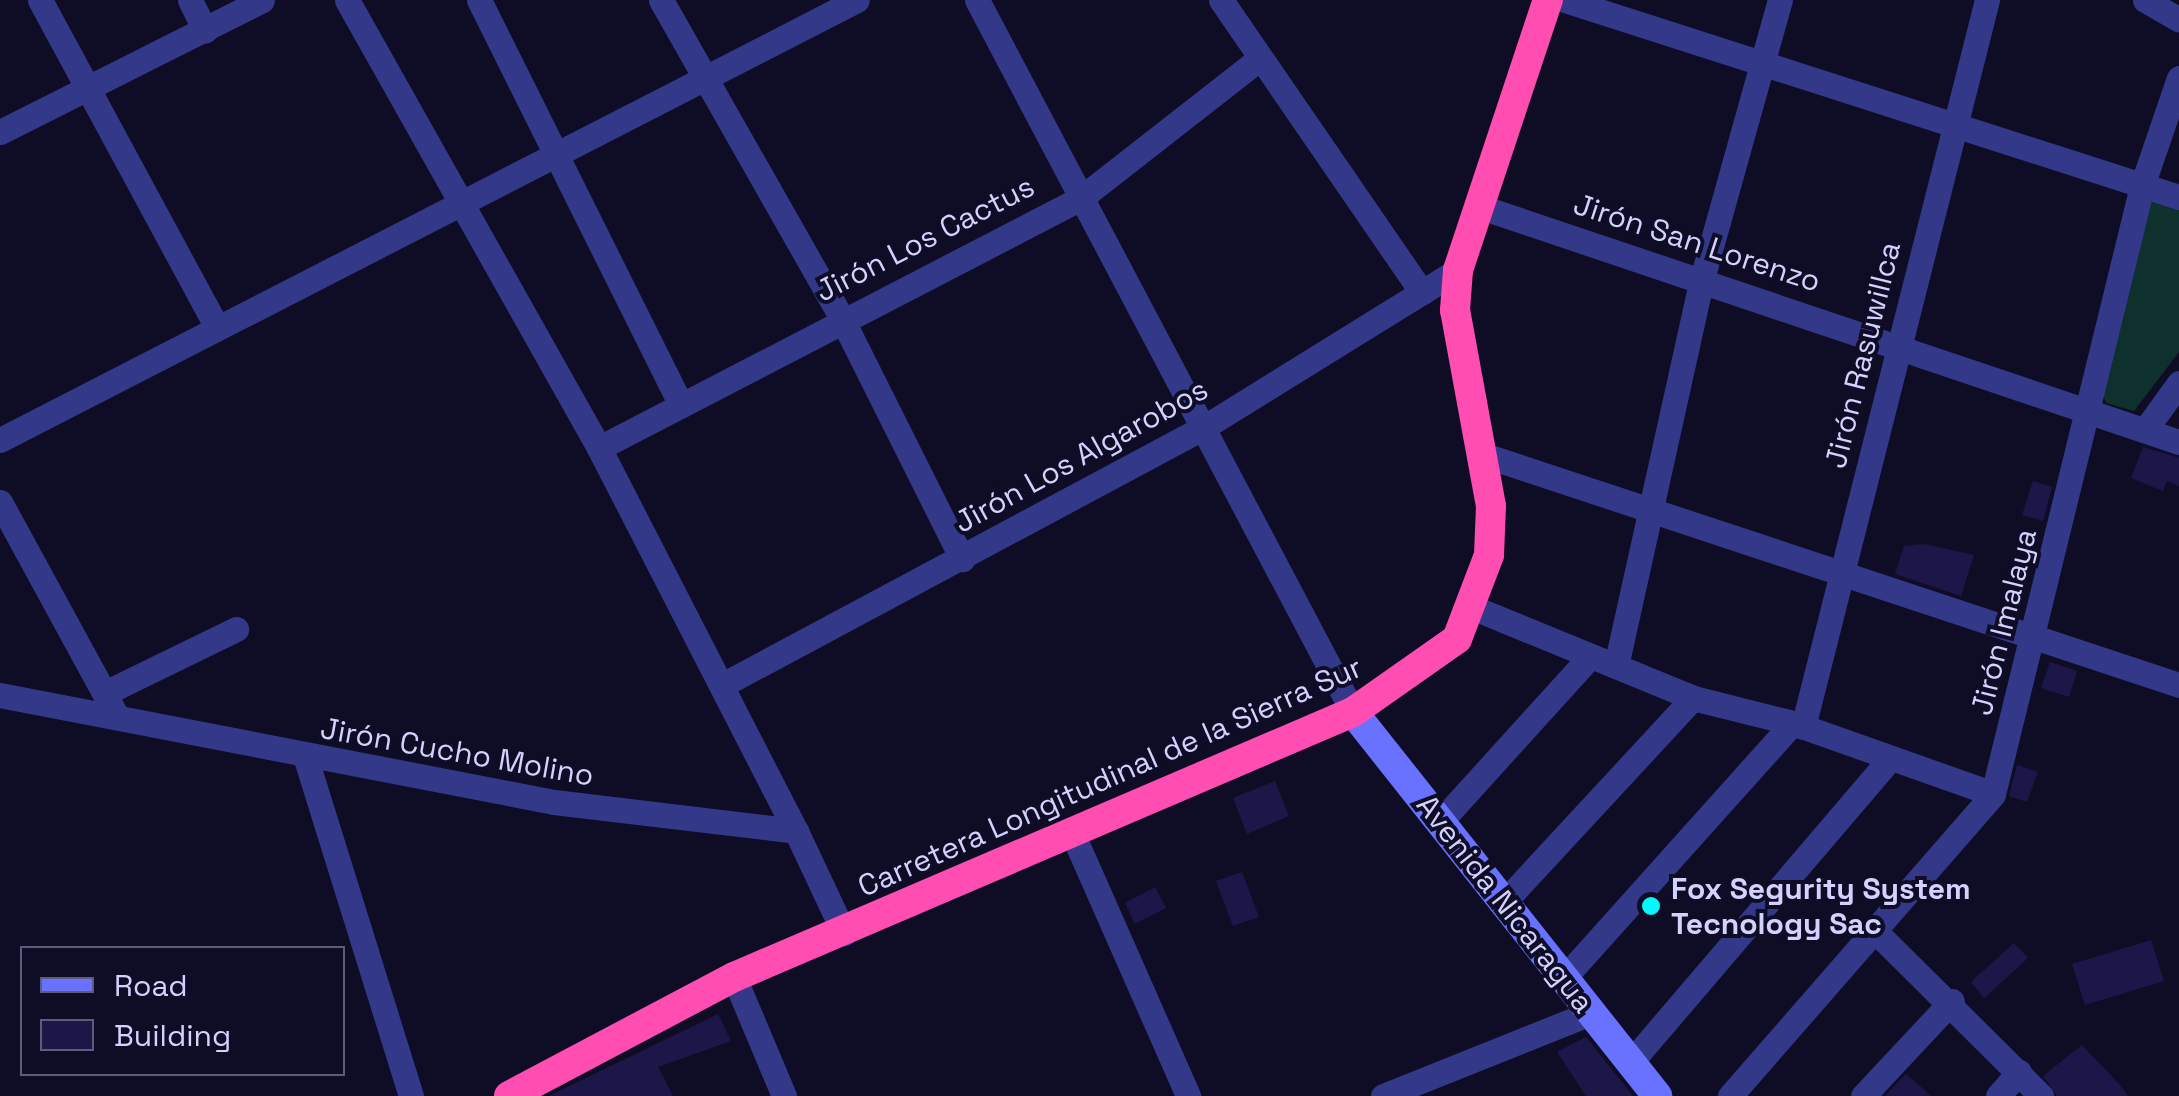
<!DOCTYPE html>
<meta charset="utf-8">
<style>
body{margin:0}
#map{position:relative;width:2179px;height:1096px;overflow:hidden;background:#0f0d26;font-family:"Space Grotesk",sans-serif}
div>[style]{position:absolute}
.green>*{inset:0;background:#0f312d}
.building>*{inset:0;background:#1d1749}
.street>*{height:25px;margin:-12.5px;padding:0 12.5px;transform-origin:12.5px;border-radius:12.5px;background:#333889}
.secondary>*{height:30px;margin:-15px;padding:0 15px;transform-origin:15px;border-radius:15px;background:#6972ff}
.highway>*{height:30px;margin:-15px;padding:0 15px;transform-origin:15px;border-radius:15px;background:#ff4db2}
.dots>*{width:28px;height:28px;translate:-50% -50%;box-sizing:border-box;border:5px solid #0f0d26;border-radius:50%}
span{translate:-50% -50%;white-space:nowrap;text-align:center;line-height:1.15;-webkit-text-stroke:8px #0f0d26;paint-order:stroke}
.street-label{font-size:30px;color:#d3d2ff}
.poi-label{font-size:30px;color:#d3d2ff;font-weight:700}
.left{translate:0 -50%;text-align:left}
.legend{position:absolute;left:20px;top:946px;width:325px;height:130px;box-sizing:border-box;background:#0f0d26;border:2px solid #5d5c7d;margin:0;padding:12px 18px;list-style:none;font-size:30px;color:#d3d2ff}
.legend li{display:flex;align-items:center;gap:20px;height:50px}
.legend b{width:50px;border:2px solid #5d5c7d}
</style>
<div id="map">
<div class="green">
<i style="clip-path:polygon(2159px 199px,2179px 206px,2179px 352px,2134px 411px,2106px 403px,2101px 389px,2148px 205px)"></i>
</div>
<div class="building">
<i style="clip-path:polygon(2143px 447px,2179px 458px,2179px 486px,2167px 481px,2163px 491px,2131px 478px)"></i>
<i style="clip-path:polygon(2033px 481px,2052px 487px,2043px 521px,2022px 515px)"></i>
<i style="clip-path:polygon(1924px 544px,1974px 555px,1961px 596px,1895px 574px,1904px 546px)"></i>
<i style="clip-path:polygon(2050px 662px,2077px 671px,2069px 697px,2041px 688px)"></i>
<i style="clip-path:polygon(2017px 765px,2038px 772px,2027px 802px,2009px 796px)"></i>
<i style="clip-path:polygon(1275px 781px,1289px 816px,1247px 834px,1233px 798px)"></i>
<i style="clip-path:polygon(1242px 872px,1259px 917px,1233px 926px,1216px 881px)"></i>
<i style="clip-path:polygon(1155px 887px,1166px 908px,1135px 924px,1125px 903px)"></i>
<i style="clip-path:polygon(2151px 940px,2164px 981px,2085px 1005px,2072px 964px)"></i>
<i style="clip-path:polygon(2014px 943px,2028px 958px,1984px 998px,1971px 982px)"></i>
<i style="clip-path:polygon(718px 1014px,731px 1041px,658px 1067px,673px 1096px,549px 1096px)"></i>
<i style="clip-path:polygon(1586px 1037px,1633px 1096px,1586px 1096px,1557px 1052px)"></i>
<i style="clip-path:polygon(2082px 1045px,2119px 1084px,2128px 1096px,2057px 1096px,2043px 1076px)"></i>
<i style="clip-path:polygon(1906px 1074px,1912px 1079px,1931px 1096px,1885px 1096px)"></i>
</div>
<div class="street">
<i style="left:40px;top:0;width:372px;rotate:61.6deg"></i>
<i style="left:190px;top:0;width:34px;rotate:64deg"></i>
<i style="left:347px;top:0;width:514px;rotate:60.64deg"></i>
<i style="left:599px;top:448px;width:431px;rotate:62.8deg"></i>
<i style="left:479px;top:0;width:453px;rotate:63.5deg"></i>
<i style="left:661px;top:0;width:365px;rotate:60.4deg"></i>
<i style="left:841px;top:317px;width:271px;rotate:63.4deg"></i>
<i style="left:977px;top:0;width:805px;rotate:62.16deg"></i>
<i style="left:1221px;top:0;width:355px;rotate:55.5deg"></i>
<i style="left:1565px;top:0;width:645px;rotate:17.79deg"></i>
<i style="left:2145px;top:0;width:39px;rotate:30deg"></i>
<i style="left:0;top:132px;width:293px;rotate:-26.7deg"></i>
<i style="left:1478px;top:206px;width:740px;rotate:18.61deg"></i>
<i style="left:2145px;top:430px;width:58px;rotate:-54.1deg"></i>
<i style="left:0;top:440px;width:963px;rotate:-27.18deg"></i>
<i style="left:599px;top:448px;width:543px;rotate:-27.41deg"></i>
<i style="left:1081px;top:198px;width:227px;rotate:-38deg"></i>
<i style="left:1484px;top:455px;width:732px;rotate:18.31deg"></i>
<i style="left:0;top:502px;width:240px;rotate:61.4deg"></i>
<i style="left:1474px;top:608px;width:237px;rotate:22.3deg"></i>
<i style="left:1693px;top:698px;width:103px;rotate:14deg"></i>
<i style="left:1793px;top:723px;width:212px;rotate:19.5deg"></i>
<i style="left:1616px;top:666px;width:396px;rotate:-77.5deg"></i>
<i style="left:1702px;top:279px;width:290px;rotate:-74.4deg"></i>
<i style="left:726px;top:683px;width:544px;rotate:-28.17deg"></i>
<i style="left:1206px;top:426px;width:296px;rotate:-31.8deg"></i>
<i style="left:105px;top:693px;width:146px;rotate:-26deg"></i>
<i style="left:0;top:695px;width:564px;rotate:10.93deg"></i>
<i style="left:554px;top:802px;width:244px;rotate:6.8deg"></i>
<i style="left:796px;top:831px;width:113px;rotate:64.8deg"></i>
<i style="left:1803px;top:727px;width:750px;rotate:-75.8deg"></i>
<i style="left:306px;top:759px;width:353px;rotate:72.7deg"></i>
<i style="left:1440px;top:822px;width:220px;rotate:-47.8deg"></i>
<i style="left:1074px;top:837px;width:283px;rotate:66.2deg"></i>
<i style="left:1504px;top:902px;width:278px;rotate:-47.2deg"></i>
<i style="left:1873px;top:929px;width:237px;rotate:44.8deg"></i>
<i style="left:734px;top:977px;width:129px;rotate:67.2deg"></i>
<i style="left:1563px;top:979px;width:344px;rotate:-48.1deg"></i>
<i style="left:1631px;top:1062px;width:400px;rotate:-49.5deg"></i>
<i style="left:1383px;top:1096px;width:223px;rotate:-21.8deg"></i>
<i style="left:1730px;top:1096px;width:400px;rotate:-48.9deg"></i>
<i style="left:1993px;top:794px;width:626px;rotate:-76.23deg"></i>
<i style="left:2142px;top:186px;width:114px;rotate:-71.1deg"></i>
<i style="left:1863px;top:1096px;width:130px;rotate:-46.9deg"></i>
<i style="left:1998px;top:1096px;width:32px;rotate:-49deg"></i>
</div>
<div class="secondary">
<i style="left:1353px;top:712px;width:490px;rotate:51.6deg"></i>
</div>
<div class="highway">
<i style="left:509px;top:1096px;width:255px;rotate:-27.9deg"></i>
<i style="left:734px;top:977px;width:673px;rotate:-23.18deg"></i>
<i style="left:1353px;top:712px;width:127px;rotate:-35.1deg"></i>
<i style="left:1457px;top:639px;width:90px;rotate:-69.1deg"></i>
<i style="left:1489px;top:555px;width:49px;rotate:-87.7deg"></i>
<i style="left:1491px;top:506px;width:199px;rotate:-100.4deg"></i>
<i style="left:1455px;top:310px;width:40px;rotate:-85.7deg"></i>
<i style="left:1458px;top:270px;width:285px;rotate:-71.6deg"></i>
</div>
<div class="dots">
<i style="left:1651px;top:906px;background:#00fafd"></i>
</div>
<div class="street-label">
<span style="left:925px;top:239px;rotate:-27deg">Jirón Los Cactus</span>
<span style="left:1697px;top:243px;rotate:18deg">Jirón San Lorenzo</span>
<span style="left:1863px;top:355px;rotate:-76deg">Jirón Rasuwillca</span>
<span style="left:1081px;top:456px;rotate:-29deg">Jirón Los Algarobos</span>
<span style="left:2004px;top:622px;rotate:-76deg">Jirón Imalaya</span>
<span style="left:457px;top:752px;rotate:10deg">Jirón Cucho Molino</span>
<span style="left:1110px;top:777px;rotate:-24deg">Carretera Longitudinal de la Sierra Sur</span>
<span style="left:1505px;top:904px;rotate:52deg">Avenida Nicaragua</span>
</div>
<div class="poi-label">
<span class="left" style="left:1671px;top:906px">Fox Segurity System<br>Tecnology Sac</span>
</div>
<ul class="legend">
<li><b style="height:12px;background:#6972ff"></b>Road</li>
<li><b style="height:28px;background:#1d1749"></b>Building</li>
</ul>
</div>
